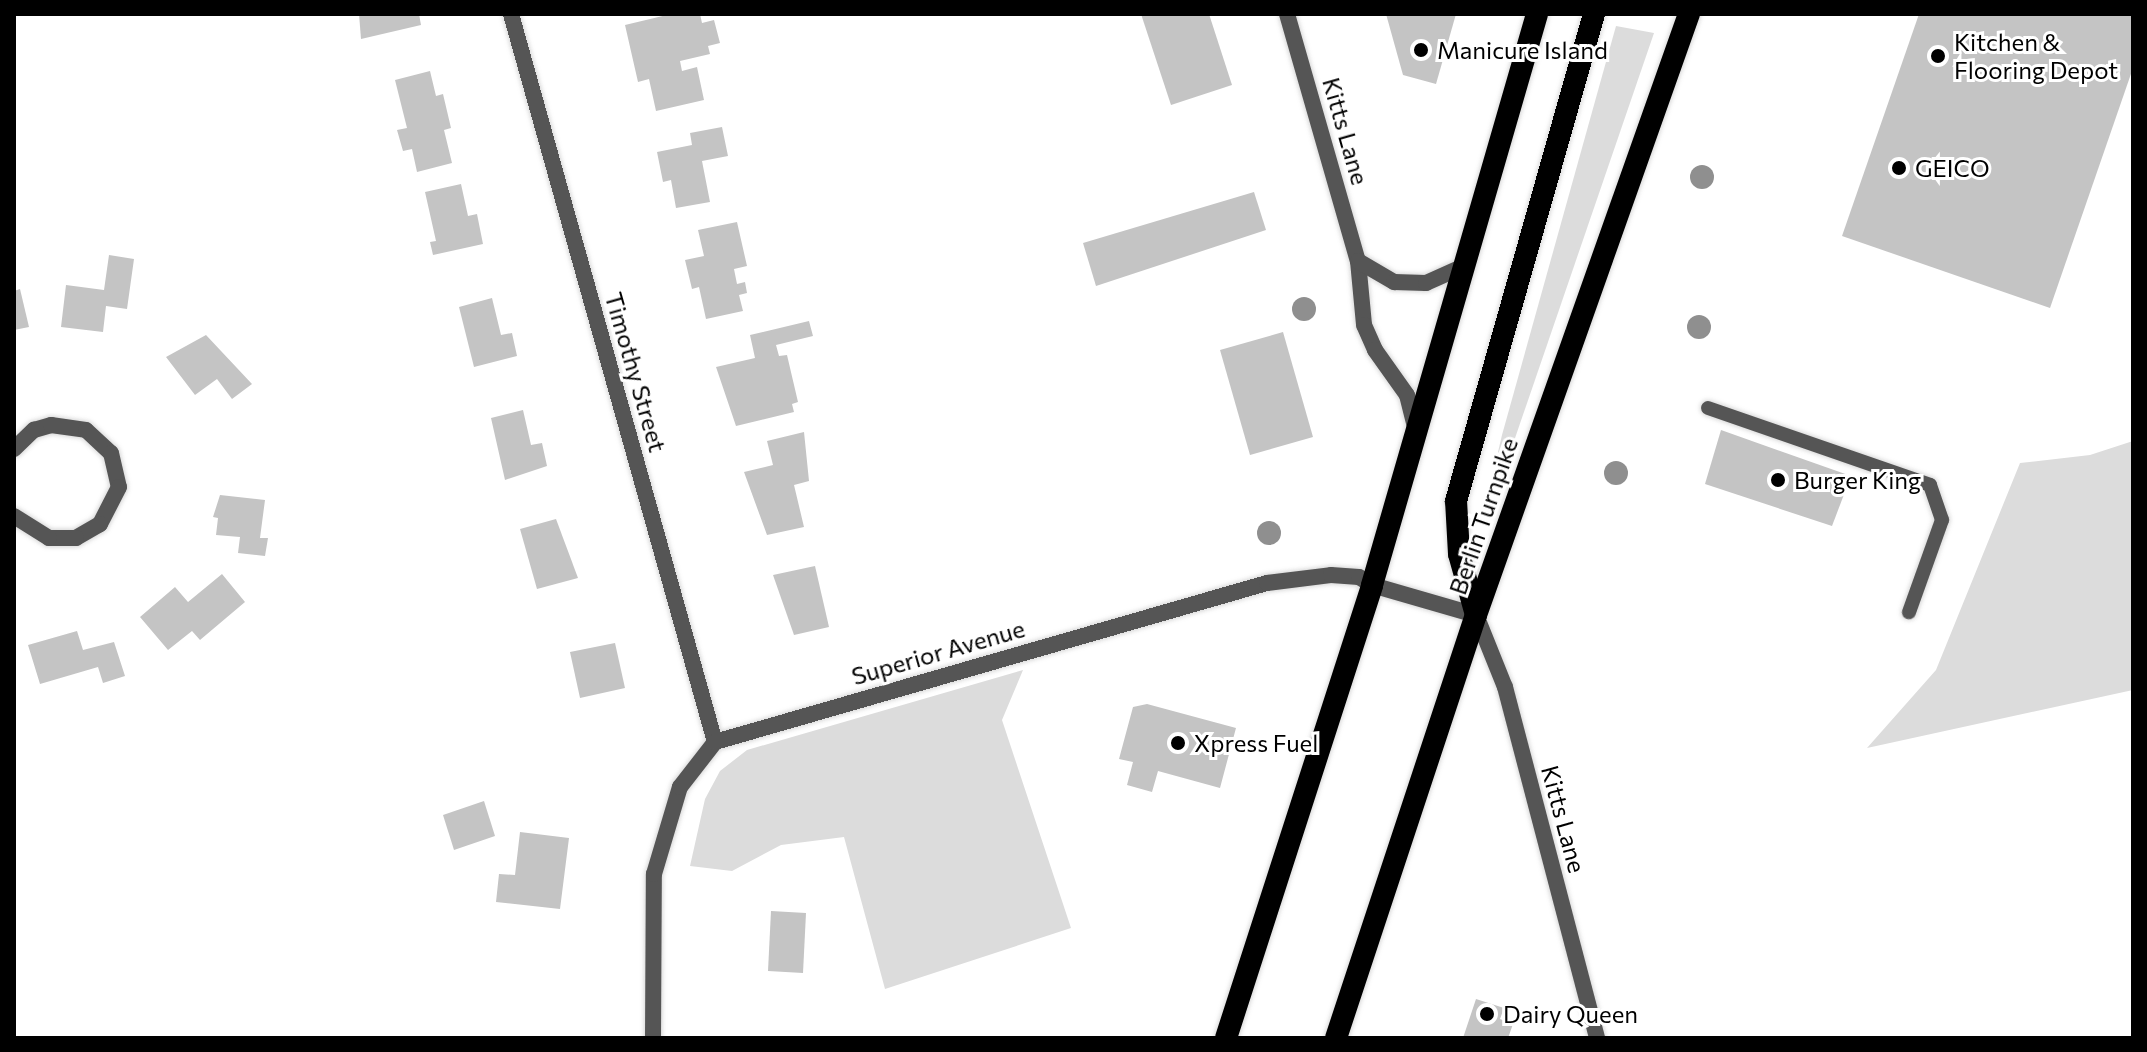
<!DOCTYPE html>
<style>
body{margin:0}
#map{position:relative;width:2147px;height:1052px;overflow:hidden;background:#fff;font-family:Commissioner,sans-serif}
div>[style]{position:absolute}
.green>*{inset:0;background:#dcdcdc}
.building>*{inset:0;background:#c4c4c4}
.roads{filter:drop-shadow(0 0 2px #dbdbdb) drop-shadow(0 0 2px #dbdbdb)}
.service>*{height:14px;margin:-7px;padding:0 7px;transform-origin:7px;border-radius:7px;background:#555}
.minor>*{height:16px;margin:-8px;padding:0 8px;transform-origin:8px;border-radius:8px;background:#555}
.tertiary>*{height:16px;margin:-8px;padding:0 8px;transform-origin:8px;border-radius:8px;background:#555}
.trunk>*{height:22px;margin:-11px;padding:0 11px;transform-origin:11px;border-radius:11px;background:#000}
.trees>*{width:24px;height:24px;margin:-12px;border-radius:50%;background:#8f8f8f}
.dots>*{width:22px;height:22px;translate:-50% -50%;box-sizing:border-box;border:4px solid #fff;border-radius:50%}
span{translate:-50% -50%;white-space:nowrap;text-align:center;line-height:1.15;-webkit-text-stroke:6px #fff;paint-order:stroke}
.poi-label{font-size:24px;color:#000}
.left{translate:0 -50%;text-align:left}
.street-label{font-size:24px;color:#000}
.frame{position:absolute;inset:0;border:16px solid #000;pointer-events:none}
</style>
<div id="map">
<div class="green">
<i style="clip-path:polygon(1616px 26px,1654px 33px,1513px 444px,1504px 458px,1498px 452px,1502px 435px)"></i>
<i style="clip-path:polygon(2133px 441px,2133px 690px,1867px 748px,1936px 670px,2020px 463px,2090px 455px)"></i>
<i style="clip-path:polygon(1023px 670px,1002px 720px,1071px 928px,885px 989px,844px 837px,781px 845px,732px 871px,690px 866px,705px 799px,720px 771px,747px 750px)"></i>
</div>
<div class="building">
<i style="clip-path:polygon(359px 14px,419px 14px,421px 25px,361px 39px)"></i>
<i style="clip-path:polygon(671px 14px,700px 14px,702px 23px,714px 20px,720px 43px,708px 46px,710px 54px,680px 61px,682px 71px,697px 67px,704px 100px,656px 111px,649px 79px,638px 82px,625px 25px)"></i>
<i style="clip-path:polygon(1141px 14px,1209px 14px,1232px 85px,1171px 105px)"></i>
<i style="clip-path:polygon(1386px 14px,1456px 14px,1436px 84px,1403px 75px)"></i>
<i style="clip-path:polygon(1919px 14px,2133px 14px,2133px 68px,2050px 308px,1842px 236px)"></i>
<i style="clip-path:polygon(430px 71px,436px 96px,443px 94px,451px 128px,444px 130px,452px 163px,417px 172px,412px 149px,403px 151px,397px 130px,407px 128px,395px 80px)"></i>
<i style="clip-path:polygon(722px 127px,728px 156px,702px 161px,710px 202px,676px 208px,671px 180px,663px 182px,657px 152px,692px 145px,690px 133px)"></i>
<i style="clip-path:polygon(461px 184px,468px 216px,477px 214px,483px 244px,433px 255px,430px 242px,436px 241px,425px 192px)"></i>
<i style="clip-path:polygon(1254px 192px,1266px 230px,1096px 286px,1083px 243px)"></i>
<i style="clip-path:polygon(737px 222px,747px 266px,734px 269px,737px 284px,745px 282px,747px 293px,739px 295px,743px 311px,706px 319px,699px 287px,692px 289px,685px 260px,704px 256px,698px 230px)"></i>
<i style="clip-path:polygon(109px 255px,134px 259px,127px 309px,106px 306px,103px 332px,61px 327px,66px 285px,104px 290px)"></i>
<i style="clip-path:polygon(20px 289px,29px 327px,14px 330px,14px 291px)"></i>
<i style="clip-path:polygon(492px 298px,501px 335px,512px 333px,517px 356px,474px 367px,459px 307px)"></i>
<i style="clip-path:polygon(809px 321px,813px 336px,776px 345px,779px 356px,787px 355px,798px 402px,792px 404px,794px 412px,736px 426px,716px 367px,755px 358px,750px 335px)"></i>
<i style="clip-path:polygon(1283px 332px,1313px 437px,1250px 455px,1220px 350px)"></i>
<i style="clip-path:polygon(206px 335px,252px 384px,232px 399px,217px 379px,195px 395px,166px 357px)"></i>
<i style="clip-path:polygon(523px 410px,531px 445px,542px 443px,547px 466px,505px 480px,491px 418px)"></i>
<i style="clip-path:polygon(1721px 430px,1851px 476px,1832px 526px,1705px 484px)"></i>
<i style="clip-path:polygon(804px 432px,809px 481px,794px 485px,804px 527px,767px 535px,744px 472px,773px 465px,767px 441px)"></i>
<i style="clip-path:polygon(220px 495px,265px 500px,260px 538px,268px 538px,265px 556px,238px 553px,240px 537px,216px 535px,218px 518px,213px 517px)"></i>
<i style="clip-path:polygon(556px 519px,578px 578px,537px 589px,520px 529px)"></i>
<i style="clip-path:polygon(815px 566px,829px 627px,794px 635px,773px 575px)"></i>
<i style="clip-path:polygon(222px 574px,245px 602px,200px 640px,192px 631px,168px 650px,140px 617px,175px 587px,188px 602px)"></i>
<i style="clip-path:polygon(77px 631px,83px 650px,114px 642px,125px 676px,103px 683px,98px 667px,40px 684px,28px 645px)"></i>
<i style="clip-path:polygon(615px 643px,625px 688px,580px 698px,570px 652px)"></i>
<i style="clip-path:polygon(1147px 704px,1236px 728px,1220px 788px,1158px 771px,1152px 792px,1127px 785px,1133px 762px,1119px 759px,1133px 707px)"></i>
<i style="clip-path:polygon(484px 801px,495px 836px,454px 850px,443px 815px)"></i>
<i style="clip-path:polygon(520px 832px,569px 838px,560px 909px,496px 902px,499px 874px,515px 875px)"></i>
<i style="clip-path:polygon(771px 911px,806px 913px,803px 973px,768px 971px)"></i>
<i style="clip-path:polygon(1476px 999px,1504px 1008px,1500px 1019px,1513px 1024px,1508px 1038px,1463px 1038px)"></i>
</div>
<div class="roads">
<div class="service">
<i style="left:1708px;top:408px;width:235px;rotate:19.1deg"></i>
<i style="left:1930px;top:485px;width:37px;rotate:71deg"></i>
<i style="left:1942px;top:520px;width:98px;rotate:109.7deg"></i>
</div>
<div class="minor">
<i style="left:511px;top:14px;width:756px;rotate:74.35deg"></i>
<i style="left:1287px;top:14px;width:257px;rotate:74deg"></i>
<i style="left:1358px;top:261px;width:64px;rotate:84.6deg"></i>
<i style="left:1364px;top:325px;width:27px;rotate:66deg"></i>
<i style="left:1375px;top:350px;width:55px;rotate:54.6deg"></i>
<i style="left:1407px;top:395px;width:37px;rotate:76deg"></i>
<i style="left:1358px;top:261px;width:42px;rotate:30.3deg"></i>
<i style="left:1394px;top:282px;width:32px;rotate:2deg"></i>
<i style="left:1426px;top:283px;width:39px;rotate:-24deg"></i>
<i style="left:14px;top:449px;width:28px;rotate:-44deg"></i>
<i style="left:34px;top:430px;width:18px;rotate:-16deg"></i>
<i style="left:51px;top:425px;width:35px;rotate:8deg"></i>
<i style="left:86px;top:430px;width:34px;rotate:43deg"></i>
<i style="left:111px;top:453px;width:35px;rotate:77deg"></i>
<i style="left:119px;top:487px;width:42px;rotate:117.2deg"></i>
<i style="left:100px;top:524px;width:28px;rotate:150deg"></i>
<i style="left:76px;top:538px;width:27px;rotate:180deg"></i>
<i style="left:49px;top:538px;width:41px;rotate:-147.8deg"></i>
<i style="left:653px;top:1038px;width:164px;rotate:-89.7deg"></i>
<i style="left:654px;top:874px;width:91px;rotate:-73.4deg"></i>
<i style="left:680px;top:787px;width:57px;rotate:-52.1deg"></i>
<i style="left:715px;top:742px;width:574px;rotate:-16.07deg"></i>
<i style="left:1267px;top:583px;width:64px;rotate:-7.1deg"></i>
<i style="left:1331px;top:575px;width:28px;rotate:4deg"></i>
<i style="left:1359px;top:577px;width:15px;rotate:32deg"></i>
</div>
<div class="tertiary">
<i style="left:1372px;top:585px;width:108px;rotate:16.1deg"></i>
<i style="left:1476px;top:615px;width:78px;rotate:68.1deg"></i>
<i style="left:1505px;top:687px;width:363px;rotate:75.3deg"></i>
</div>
<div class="trunk">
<i style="left:1476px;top:615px;width:63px;rotate:-105.6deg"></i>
<i style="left:1459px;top:554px;width:53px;rotate:-93.2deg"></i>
<i style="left:1456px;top:501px;width:506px;rotate:-74.18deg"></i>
<i style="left:1226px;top:1038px;width:476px;rotate:-72.1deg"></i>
<i style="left:1372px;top:585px;width:594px;rotate:-73.88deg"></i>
<i style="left:1336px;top:1038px;width:446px;rotate:-71.7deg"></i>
<i style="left:1476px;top:615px;width:638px;rotate:-70.49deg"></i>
</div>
</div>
<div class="trees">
<i style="left:1702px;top:177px"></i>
<i style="left:1304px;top:309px"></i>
<i style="left:1699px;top:327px"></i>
<i style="left:1616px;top:473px"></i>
<i style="left:1269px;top:533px"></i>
</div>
<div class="dots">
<i style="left:1421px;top:50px;background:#000"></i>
<i style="left:1938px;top:56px;background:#000"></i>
<i style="left:1899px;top:168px;background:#000"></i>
<i style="left:1778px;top:480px;background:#000"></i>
<i style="left:1178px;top:743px;background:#000"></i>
<i style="left:1487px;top:1014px;background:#000"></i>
</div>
<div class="poi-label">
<span class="left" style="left:1954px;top:56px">Kitchen &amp;<br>Flooring Depot</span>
<span class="left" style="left:1437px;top:50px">Manicure Island</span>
<span class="left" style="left:1915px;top:168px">GEICO</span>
<span class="left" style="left:1794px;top:480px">Burger King</span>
<span class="left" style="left:1194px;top:743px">Xpress Fuel</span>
<span class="left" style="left:1503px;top:1014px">Dairy Queen</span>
</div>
<div class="street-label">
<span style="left:1346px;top:131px;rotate:74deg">Kitts Lane</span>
<span style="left:636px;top:372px;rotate:74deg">Timothy Street</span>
<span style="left:1483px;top:516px;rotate:-71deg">Berlin Turnpike</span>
<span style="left:938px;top:652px;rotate:-16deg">Superior Avenue</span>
<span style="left:1564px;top:819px;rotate:75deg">Kitts Lane</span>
</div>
<div class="frame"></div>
</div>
